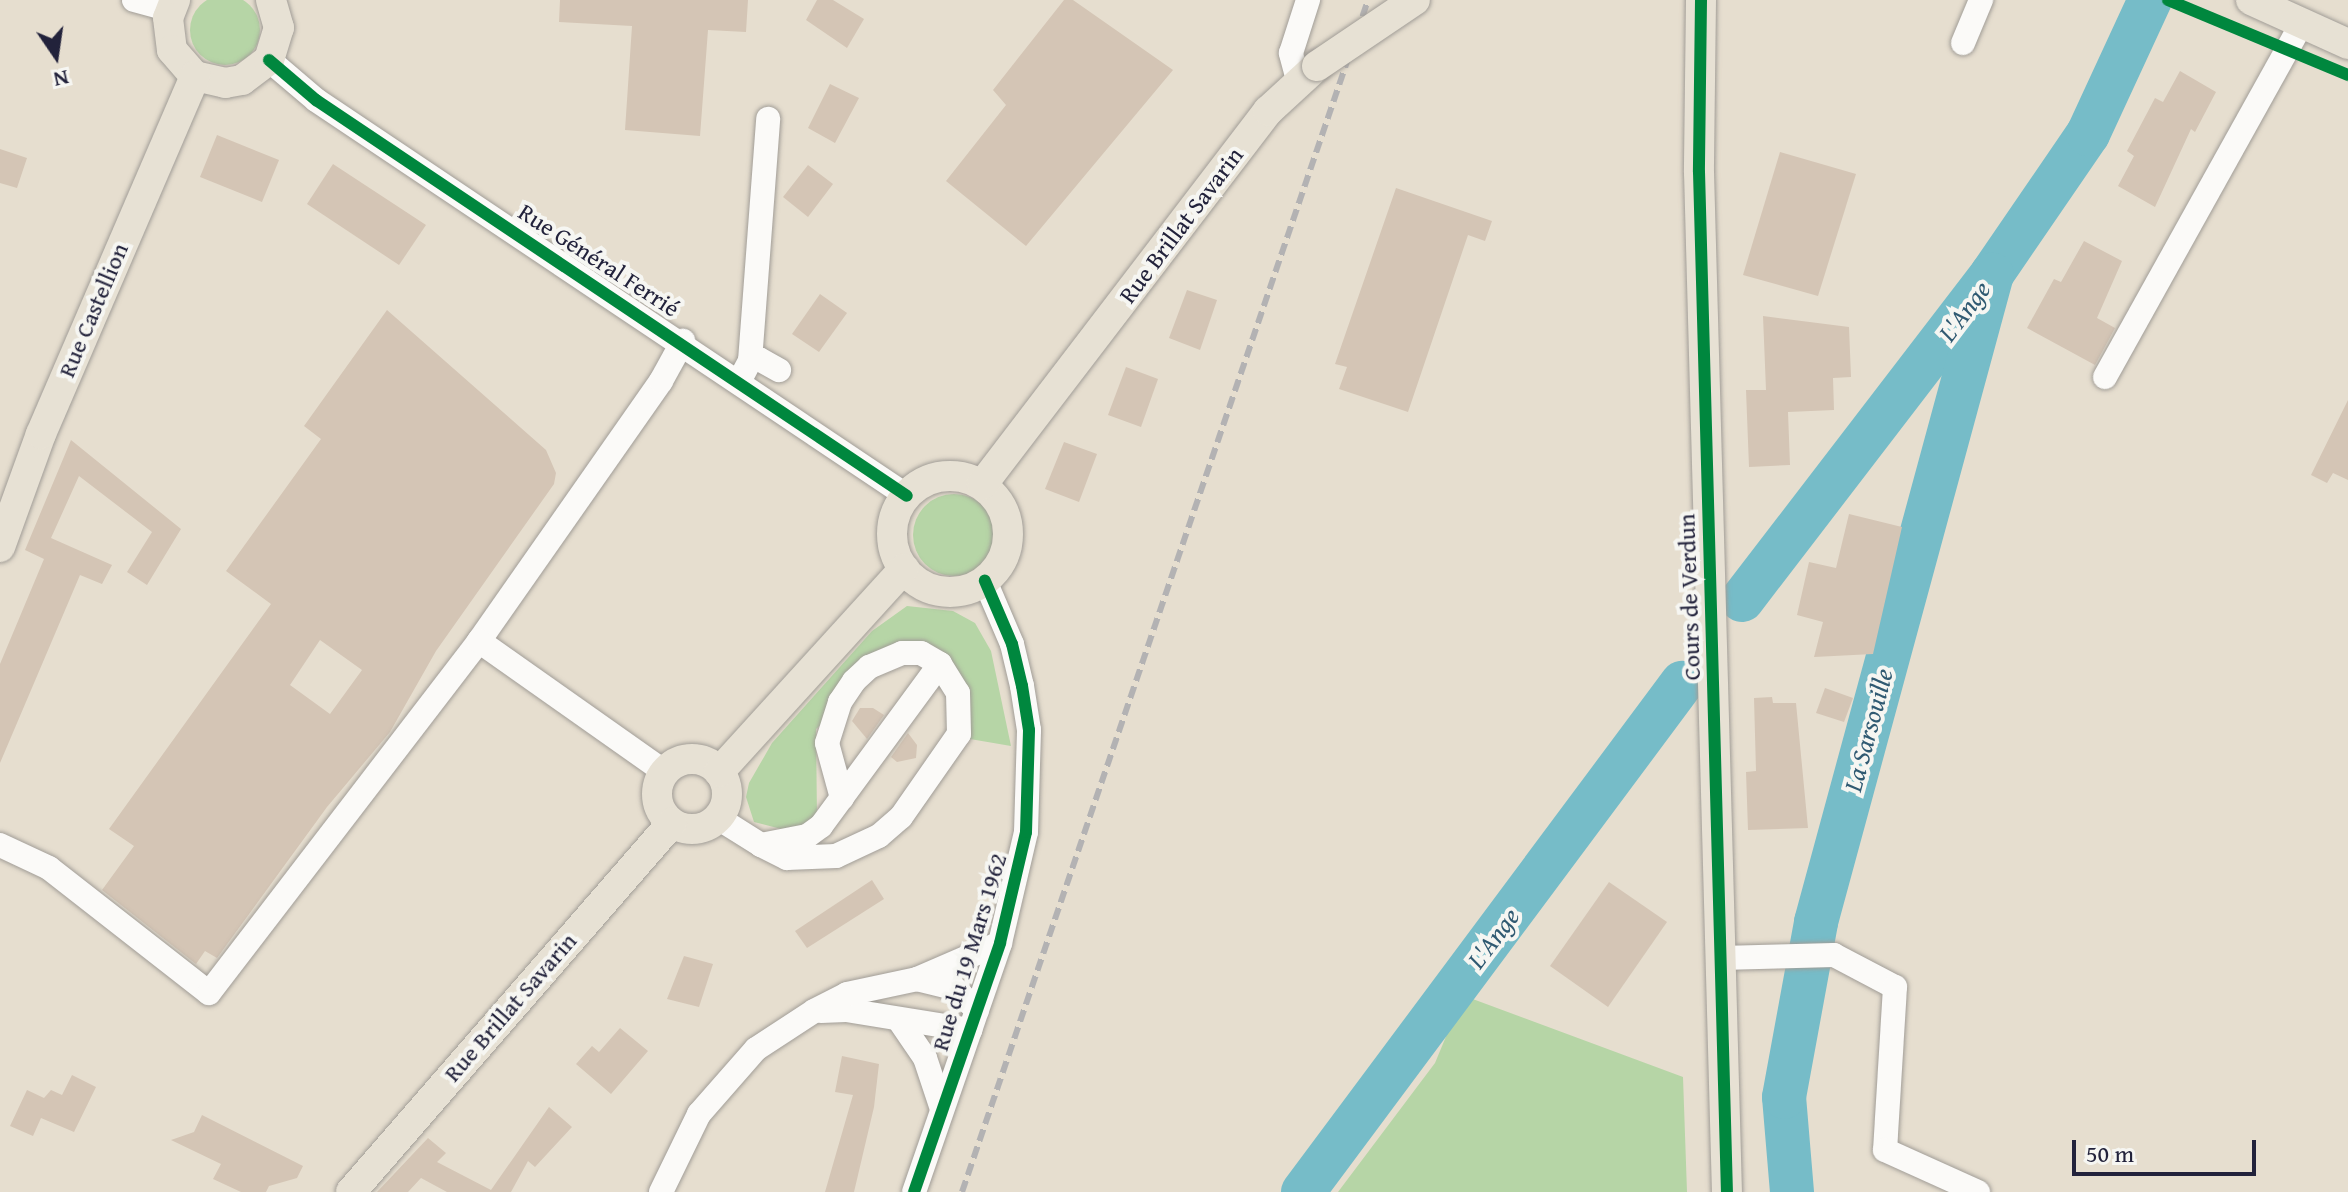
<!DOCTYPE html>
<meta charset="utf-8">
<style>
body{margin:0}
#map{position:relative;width:2348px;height:1192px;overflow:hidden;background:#e6decf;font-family:"Gentium Book Plus",serif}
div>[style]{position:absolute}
.green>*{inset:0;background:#b6d5a6}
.round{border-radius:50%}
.river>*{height:44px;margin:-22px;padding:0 22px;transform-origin:22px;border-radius:22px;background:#76bcc8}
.building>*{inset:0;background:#d4c5b5}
.roads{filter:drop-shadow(0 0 2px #a19d97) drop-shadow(0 0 2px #a19d97)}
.minor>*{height:24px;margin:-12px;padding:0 12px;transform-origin:12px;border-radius:12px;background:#fbfaf8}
.major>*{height:30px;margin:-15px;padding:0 15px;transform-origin:15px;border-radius:15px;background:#e7e1d4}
.major>.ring{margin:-15px;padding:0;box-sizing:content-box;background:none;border:30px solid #e7e1d4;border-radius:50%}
.rail>*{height:6px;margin-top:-3px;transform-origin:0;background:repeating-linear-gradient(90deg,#b3b2b3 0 12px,transparent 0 18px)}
.bridges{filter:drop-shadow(0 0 2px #a19d97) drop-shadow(0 0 2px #a19d97)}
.major-bridge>*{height:30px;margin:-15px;padding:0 15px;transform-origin:15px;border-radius:15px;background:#e7e1d4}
.cycleway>*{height:12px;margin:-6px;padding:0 6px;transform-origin:6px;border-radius:6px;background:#00873e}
span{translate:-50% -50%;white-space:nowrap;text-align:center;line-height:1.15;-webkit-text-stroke:8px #f6f6f2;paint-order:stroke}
.street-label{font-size:24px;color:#22223b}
.water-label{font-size:26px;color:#305a72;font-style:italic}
.north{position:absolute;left:16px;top:16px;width:80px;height:80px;-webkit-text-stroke:6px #f6f6f2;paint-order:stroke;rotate:167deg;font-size:22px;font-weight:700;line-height:32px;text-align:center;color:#22223b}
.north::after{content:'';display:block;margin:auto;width:28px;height:36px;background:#22223b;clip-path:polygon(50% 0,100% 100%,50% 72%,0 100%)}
.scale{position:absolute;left:2072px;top:1140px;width:184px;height:36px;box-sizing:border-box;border:4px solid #22223b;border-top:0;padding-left:10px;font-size:24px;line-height:28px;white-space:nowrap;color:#22223b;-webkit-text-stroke:6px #f6f6f2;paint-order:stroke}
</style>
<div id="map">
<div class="green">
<i class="round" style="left:190px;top:-5px;width:70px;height:70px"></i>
<i class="round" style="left:913px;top:494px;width:82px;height:82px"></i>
<i style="clip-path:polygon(907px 606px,953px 611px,975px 623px,991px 651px,1011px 746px,970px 739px,970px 697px,917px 641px,816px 729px,817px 818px,789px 831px,754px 822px,746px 797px,749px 783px,772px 743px,872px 631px)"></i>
<i style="clip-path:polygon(1470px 998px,1683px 1077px,1687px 1192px,1338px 1192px,1435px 1063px,1452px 1022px)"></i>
</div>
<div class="river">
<i style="left:1742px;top:600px;width:411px;rotate:-52.5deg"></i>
<i style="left:1992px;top:274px;width:170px;rotate:-55.6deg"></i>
<i style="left:2088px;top:134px;width:148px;rotate:-65.2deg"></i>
<i style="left:1303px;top:1192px;width:635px;rotate:-53.33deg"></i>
<i style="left:1792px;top:1192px;width:95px;rotate:-94.8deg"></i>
<i style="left:1784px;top:1097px;width:178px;rotate:-79.6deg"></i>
<i style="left:1816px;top:922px;width:671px;rotate:-74.8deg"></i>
</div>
<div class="building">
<i style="clip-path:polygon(560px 0,748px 0,746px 32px,708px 30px,700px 136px,625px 130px,632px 26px,559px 22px)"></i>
<i style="clip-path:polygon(817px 0,833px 0,864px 19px,847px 48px,806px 20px)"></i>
<i style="clip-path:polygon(1064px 0,1073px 0,1173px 70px,1026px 246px,946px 181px,1006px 105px,993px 90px)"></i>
<i style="clip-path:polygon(2180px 71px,2216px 92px,2195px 132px,2191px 129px,2155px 207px,2118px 186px,2134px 156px,2127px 151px,2155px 98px,2163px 102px)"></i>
<i style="clip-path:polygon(830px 84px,859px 98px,835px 143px,808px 128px)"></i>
<i style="clip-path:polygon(217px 135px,279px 160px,262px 202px,200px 177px)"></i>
<i style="clip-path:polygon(0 149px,27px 158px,17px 188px,0 183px)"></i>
<i style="clip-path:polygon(1780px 152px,1856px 174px,1818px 296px,1743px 275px)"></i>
<i style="clip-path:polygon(333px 164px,426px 225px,399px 265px,307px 204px)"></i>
<i style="clip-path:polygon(808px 165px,833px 184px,808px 217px,783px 197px)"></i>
<i style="clip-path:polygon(1396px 188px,1492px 221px,1485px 241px,1468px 235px,1408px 412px,1339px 389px,1347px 367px,1335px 364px)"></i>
<i style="clip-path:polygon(2084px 241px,2122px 261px,2097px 318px,2115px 328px,2095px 365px,2027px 328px,2054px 279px,2061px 282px)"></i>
<i style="clip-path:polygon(1187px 290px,1217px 300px,1200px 350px,1169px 338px)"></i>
<i style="clip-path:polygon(820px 294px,847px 313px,819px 352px,792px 334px)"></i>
<i style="clip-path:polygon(evenodd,387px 310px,546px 450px,556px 473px,554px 484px,436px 651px,390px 732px,327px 807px,217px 958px,205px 951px,196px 964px,102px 890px,134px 846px,109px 829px,271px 604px,226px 571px,321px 439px,304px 426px,387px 310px,320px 640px,362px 670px,330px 714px,290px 685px,320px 640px)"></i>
<i style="clip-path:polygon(1763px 316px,1849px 327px,1851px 377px,1833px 378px,1834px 410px,1788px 412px,1790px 465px,1749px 467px,1746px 390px,1766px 390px)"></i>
<i style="clip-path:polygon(1126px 367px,1158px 379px,1141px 427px,1108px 415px)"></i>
<i style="clip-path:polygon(2348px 400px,2348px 480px,2333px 473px,2327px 483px,2311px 475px)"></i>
<i style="clip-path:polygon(71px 440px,181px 529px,147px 585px,127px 572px,152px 532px,79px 476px,51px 538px,112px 565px,102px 584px,80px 575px,0 763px,0 664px,44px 559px,25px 550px)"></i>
<i style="clip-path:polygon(1064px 442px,1097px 454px,1079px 502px,1045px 489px)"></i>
<i style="clip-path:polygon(1849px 514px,1902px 527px,1873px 654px,1814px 657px,1823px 622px,1797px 615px,1809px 562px,1836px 568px)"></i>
<i style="clip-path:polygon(1825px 688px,1853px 698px,1844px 722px,1816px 713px)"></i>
<i style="clip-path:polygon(1772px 697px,1773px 703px,1796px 703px,1808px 828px,1748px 830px,1746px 772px,1756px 771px,1754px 698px)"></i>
<i style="clip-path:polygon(860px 708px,873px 708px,884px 715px,867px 739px,852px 721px)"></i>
<i style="clip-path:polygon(908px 733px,917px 745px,916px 758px,897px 762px,891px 757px)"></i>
<i style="clip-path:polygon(872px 880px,884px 899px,807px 948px,795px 931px)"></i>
<i style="clip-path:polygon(1609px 882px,1667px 922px,1608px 1007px,1550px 966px)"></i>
<i style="clip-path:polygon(684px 956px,713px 964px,699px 1007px,667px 999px)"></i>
<i style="clip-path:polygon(620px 1028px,648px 1051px,611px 1094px,576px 1064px,592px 1046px,599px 1052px)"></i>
<i style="clip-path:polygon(842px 1056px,879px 1064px,874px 1107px,854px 1192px,825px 1192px,853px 1095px,835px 1092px)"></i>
<i style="clip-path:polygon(72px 1075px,96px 1087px,74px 1132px,41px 1118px,33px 1136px,10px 1126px,27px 1090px,44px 1098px,51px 1090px,62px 1095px)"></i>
<i style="clip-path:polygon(549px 1107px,572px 1127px,535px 1167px,528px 1161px,511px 1192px,447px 1192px,421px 1178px,408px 1192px,377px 1192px,428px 1138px,446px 1153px,437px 1162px,491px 1190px)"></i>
<i style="clip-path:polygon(202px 1115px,303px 1166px,297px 1178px,269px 1186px,266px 1192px,241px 1192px,213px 1179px,221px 1164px,171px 1140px,194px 1132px)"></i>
</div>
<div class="roads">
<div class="minor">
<i style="left:134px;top:0;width:38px;rotate:15deg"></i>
<i style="left:1963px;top:43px;width:47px;rotate:-67.3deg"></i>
<i style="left:269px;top:60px;width:62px;rotate:40.4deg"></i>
<i style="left:316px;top:100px;width:711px;rotate:33.82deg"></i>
<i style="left:1298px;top:80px;width:28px;rotate:-105deg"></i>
<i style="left:1291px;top:53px;width:56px;rotate:-72.2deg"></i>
<i style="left:750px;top:361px;width:243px;rotate:-85.7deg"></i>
<i style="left:743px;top:374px;width:15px;rotate:-62deg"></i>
<i style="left:750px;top:361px;width:9px;rotate:-13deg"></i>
<i style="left:759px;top:359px;width:23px;rotate:29deg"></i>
<i style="left:2105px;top:377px;width:405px;rotate:-60.9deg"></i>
<i style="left:479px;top:641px;width:317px;rotate:-55deg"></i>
<i style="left:661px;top:381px;width:46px;rotate:-61.2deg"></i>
<i style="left:842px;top:798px;width:57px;rotate:-105.3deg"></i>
<i style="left:827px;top:743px;width:43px;rotate:-72.4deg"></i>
<i style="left:840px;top:702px;width:25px;rotate:-56deg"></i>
<i style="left:854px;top:681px;width:21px;rotate:-43deg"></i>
<i style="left:869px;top:667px;width:36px;rotate:-23deg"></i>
<i style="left:902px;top:653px;width:19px"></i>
<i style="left:921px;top:653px;width:22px;rotate:30deg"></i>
<i style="left:718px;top:818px;width:51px;rotate:32.1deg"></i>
<i style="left:761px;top:845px;width:29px;rotate:27deg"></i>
<i style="left:787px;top:858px;width:49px;rotate:-2.3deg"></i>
<i style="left:836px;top:856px;width:47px;rotate:-24.9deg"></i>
<i style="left:879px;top:836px;width:29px;rotate:-41deg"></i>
<i style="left:901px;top:817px;width:101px;rotate:-55.1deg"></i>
<i style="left:959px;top:734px;width:41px;rotate:-91.4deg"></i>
<i style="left:958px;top:693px;width:34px;rotate:-122deg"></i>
<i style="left:940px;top:664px;width:201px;rotate:126.3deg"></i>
<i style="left:821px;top:826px;width:17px;rotate:144deg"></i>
<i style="left:807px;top:836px;width:47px;rotate:168.9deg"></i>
<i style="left:0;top:845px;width:54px;rotate:25.1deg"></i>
<i style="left:49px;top:868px;width:203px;rotate:38deg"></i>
<i style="left:209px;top:993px;width:444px;rotate:-52.5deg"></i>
<i style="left:479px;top:641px;width:228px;rotate:35.2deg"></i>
<i style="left:1721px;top:958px;width:113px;rotate:-1.5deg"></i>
<i style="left:1834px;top:955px;width:69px;rotate:27.7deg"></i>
<i style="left:1895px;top:987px;width:163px;rotate:93.5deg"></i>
<i style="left:1885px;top:1150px;width:102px;rotate:24.3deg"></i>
<i style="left:917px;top:979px;width:90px;rotate:-23.4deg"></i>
<i style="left:821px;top:1011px;width:25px;rotate:-2deg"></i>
<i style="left:846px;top:1010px;width:126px;rotate:9.2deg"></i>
<i style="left:899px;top:1020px;width:46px;rotate:55.6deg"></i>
<i style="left:925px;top:1058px;width:54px;rotate:71.6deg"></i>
<i style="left:661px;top:1192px;width:87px;rotate:-64deg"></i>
<i style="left:699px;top:1114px;width:86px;rotate:-48.8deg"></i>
<i style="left:756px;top:1049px;width:69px;rotate:-33.2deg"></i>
<i style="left:814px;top:1011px;width:37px;rotate:-27deg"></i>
<i style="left:847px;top:994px;width:72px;rotate:-12.1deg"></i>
<i style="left:917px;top:979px;width:38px;rotate:14deg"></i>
<i style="left:954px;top:988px;width:32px;rotate:44deg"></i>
<i style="left:914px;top:1192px;width:263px;rotate:-70.9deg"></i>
<i style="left:1000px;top:943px;width:114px;rotate:-76.8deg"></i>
<i style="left:1026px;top:832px;width:102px;rotate:-88.3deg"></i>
<i style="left:1029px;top:730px;width:45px;rotate:-99deg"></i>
<i style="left:1022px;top:686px;width:43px;rotate:-103.4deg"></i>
<i style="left:1012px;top:644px;width:69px;rotate:-113.2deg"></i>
</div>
<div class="major">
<i style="left:175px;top:0;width:19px;rotate:111deg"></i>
<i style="left:168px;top:18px;width:32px;rotate:83deg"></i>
<i style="left:172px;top:50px;width:35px;rotate:49deg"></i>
<i style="left:195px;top:76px;width:31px;rotate:13deg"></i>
<i style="left:225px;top:83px;width:17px;rotate:-10deg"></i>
<i style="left:242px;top:80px;width:34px;rotate:-37deg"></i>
<i style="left:269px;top:60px;width:34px;rotate:-73deg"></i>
<i style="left:279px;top:28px;width:29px;rotate:-106deg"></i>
<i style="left:1701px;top:0;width:172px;rotate:90.7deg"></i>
<i style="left:1699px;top:172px;width:1020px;rotate:88.43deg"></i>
<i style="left:2251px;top:0;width:107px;rotate:24.4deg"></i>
<i class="ring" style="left:892px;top:476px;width:86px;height:86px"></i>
<i style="left:982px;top:485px;width:471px;rotate:-52.6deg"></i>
<i style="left:1268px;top:111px;width:67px;rotate:-42.6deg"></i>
<i style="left:0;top:547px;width:120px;rotate:-70.1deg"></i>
<i style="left:41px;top:434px;width:390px;rotate:-66.7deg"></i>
<i class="ring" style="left:657px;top:759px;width:40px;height:40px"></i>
<i style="left:719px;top:772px;width:275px;rotate:-47.7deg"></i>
<i style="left:351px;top:1192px;width:489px;rotate:-49deg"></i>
</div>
</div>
<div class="rail">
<i style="left:962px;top:1192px;width:1259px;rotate:-71.19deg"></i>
</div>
<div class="bridges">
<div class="major-bridge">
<i style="left:1317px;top:66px;width:118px;rotate:-34deg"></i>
</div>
</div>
<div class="cycleway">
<i style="left:1701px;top:0;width:172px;rotate:90.7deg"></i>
<i style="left:1699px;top:172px;width:1020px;rotate:88.43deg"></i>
<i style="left:2168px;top:0;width:195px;rotate:22.6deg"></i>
<i style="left:269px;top:60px;width:62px;rotate:40.4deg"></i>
<i style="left:316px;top:100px;width:711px;rotate:33.82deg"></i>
<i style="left:914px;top:1192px;width:263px;rotate:-70.9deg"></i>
<i style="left:1000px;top:943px;width:114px;rotate:-76.8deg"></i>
<i style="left:1026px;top:832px;width:102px;rotate:-88.3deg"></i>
<i style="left:1029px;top:730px;width:45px;rotate:-99deg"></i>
<i style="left:1022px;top:686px;width:43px;rotate:-103.4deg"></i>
<i style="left:1012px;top:644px;width:69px;rotate:-113.2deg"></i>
</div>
<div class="street-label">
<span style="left:1181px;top:225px;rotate:-53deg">Rue Brillat Savarin</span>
<span style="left:599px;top:260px;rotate:33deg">Rue Général Ferrié</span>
<span style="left:93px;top:310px;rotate:-67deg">Rue Castellion</span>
<span style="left:1689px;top:597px;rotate:-92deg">Cours de Verdun</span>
<span style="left:969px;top:952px;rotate:-73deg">Rue du 19 Mars 1962</span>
<span style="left:510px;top:1007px;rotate:-49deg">Rue Brillat Savarin</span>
</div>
<div class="water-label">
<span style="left:1964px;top:311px;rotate:-53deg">L'Ange</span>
<span style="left:1868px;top:730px;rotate:-75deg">La Sarsouille</span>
<span style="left:1493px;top:938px;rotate:-53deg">L'Ange</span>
</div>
<div class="north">N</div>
<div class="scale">50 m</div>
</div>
